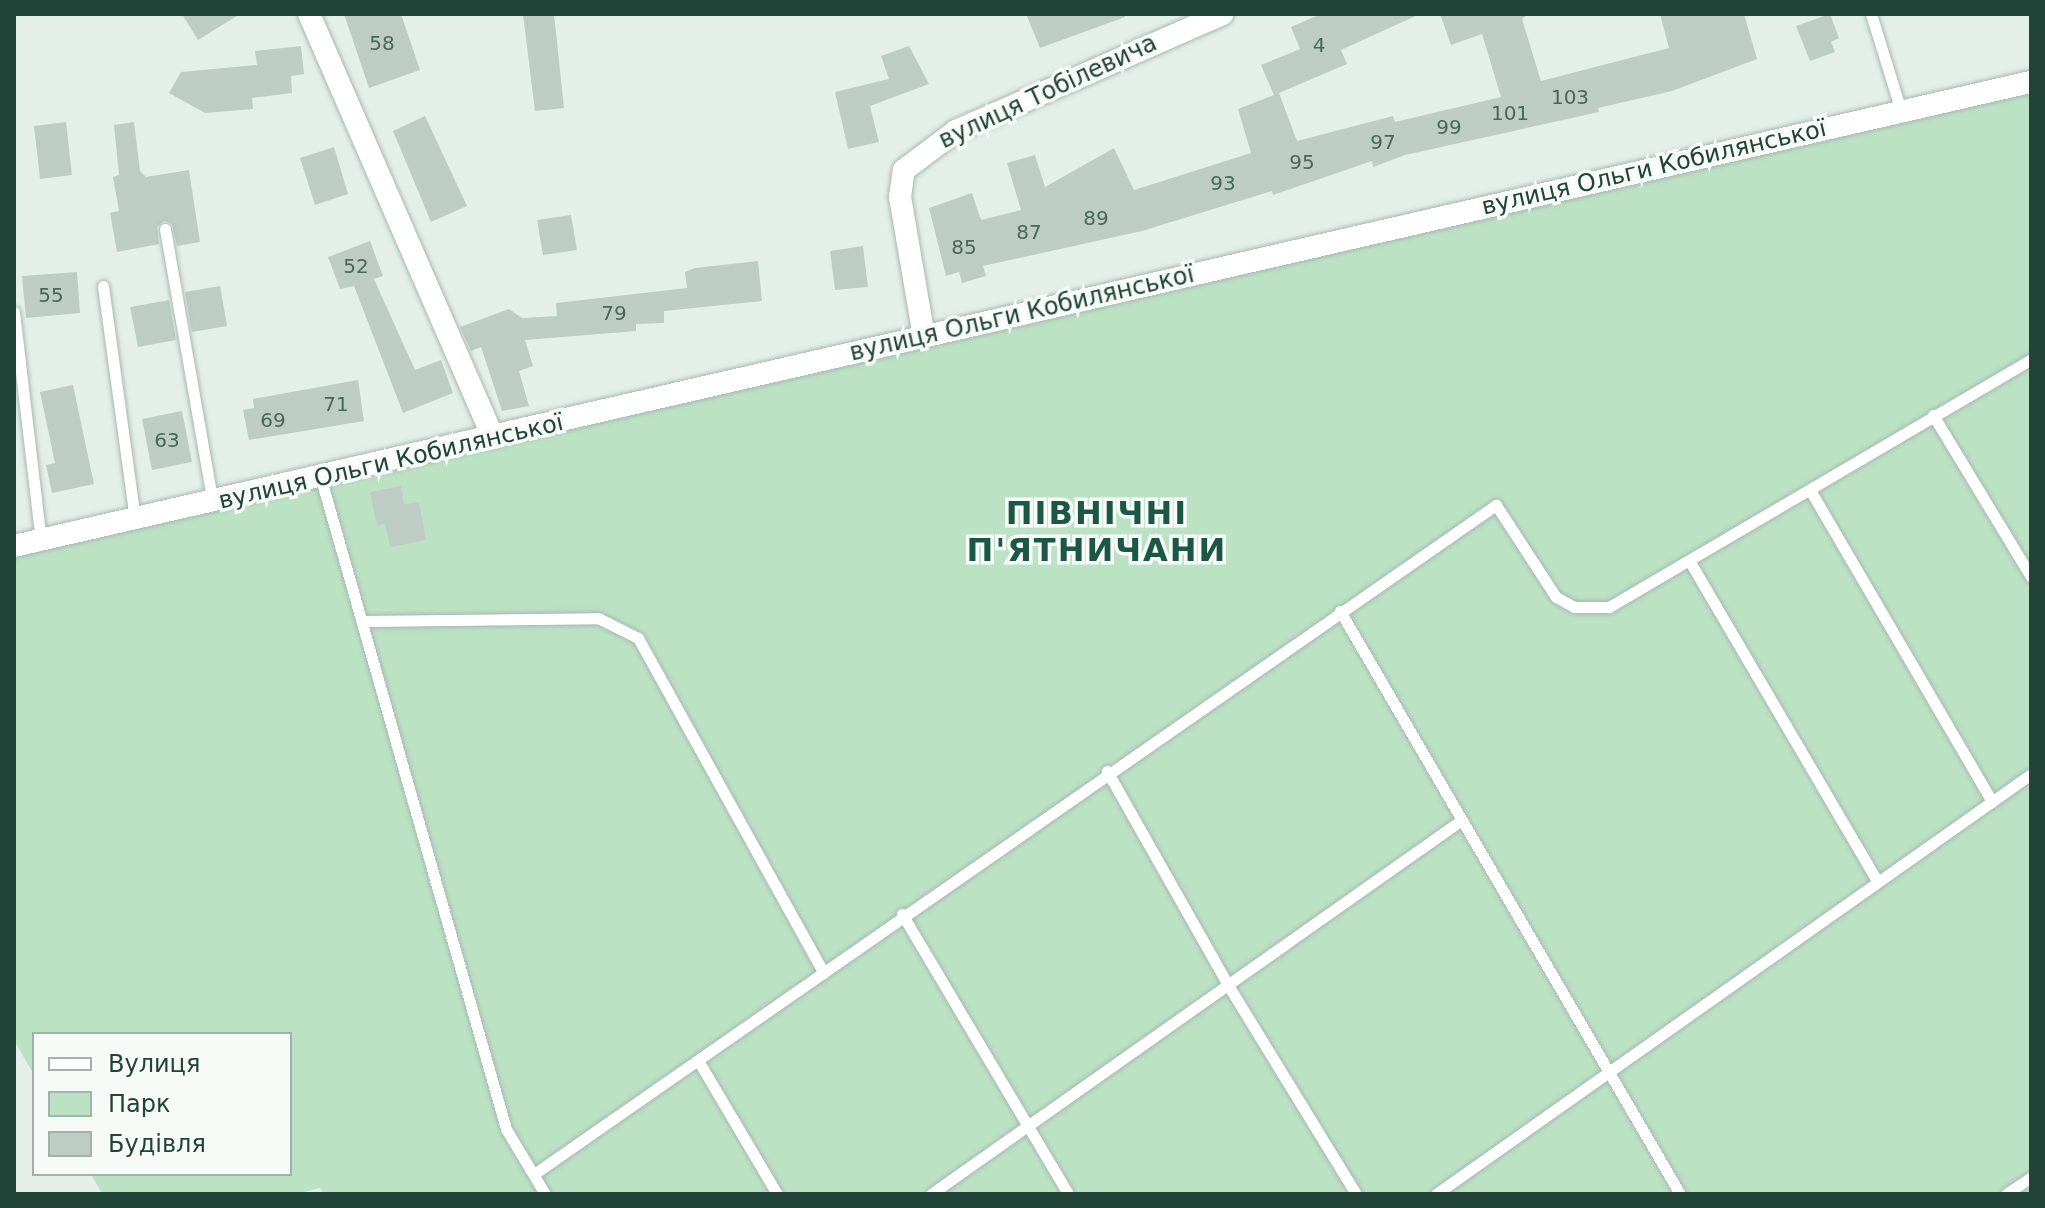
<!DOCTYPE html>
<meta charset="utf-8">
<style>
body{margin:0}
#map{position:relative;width:2045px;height:1208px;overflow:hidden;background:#e5efea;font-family:"DejaVu Sans",sans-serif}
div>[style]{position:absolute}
.green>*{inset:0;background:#bce2c4}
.building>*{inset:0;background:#bdcdc5}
.roads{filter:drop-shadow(0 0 2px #a7b8b1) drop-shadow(0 0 2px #a7b8b1)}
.lane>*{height:11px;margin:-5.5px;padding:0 5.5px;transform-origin:5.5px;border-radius:5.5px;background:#fff}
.street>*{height:22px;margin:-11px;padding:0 11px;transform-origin:11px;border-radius:11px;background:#fff}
span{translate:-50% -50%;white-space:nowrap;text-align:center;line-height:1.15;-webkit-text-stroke:7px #f6fbf8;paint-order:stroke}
.number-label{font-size:20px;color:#49665b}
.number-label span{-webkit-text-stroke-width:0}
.street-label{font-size:24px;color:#224338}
.district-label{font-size:32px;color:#1c5745;font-weight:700;letter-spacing:2px}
.frame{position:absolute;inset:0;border:16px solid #224338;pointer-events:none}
.legend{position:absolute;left:32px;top:1032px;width:260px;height:144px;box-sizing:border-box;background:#f6fbf8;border:2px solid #a1b1ab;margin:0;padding:10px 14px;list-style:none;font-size:24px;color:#224338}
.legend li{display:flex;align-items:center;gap:16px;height:40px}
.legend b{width:40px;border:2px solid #a1b1ab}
</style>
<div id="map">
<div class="green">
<i style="clip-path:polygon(2031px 82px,2031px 1194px,324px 1194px,320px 1188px,296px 1194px,102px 1194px,91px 1174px,290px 1174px,290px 1034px,34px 1034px,34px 1075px,14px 1040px,14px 546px)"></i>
</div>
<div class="building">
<i style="clip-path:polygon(182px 14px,240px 14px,198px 40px)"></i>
<i style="clip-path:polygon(344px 14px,401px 14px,420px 70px,369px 88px)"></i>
<i style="clip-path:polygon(523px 14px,554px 14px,564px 108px,535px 111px)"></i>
<i style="clip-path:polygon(1026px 14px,1124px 14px,1125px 17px,1040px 48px)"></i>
<i style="clip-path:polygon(1321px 14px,1420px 14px,1341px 50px,1347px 64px,1279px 93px,1297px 141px,1393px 116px,1395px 122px,1501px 97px,1482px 34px,1451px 45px,1440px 14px,1528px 14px,1522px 19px,1541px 81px,1669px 48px,1660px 14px,1744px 14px,1757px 59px,1672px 91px,1598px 108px,1599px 112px,1405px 155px,1373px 167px,1372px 161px,1273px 195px,1272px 191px,1142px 231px,983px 266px,986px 276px,962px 283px,959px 272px,946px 276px,929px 208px,972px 193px,981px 220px,1021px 210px,1007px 163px,1035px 155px,1045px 187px,1114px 148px,1134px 190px,1251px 153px,1238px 109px,1274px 95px,1261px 65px,1300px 49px,1291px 27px)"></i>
<i style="clip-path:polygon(1830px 14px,1839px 38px,1831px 42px,1835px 52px,1810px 61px,1796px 26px)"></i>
<i style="clip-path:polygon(301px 46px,304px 74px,291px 76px,292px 93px,252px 98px,253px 109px,205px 113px,169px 93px,181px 72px,257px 65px,255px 51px)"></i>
<i style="clip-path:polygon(909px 46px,929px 84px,870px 106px,879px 142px,848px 149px,835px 92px,889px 79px,881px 56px)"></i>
<i style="clip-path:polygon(425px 116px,467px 206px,431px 222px,393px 131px)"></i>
<i style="clip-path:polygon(66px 122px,72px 175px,40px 179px,34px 126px)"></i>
<i style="clip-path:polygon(134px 122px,140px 171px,146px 177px,189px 170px,200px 242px,177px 246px,172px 224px,164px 221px,157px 227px,159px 244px,117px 252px,110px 213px,119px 211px,113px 177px,119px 175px,114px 125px)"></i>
<i style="clip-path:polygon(334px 147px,348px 194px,315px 205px,300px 158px)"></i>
<i style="clip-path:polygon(571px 215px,577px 250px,543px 255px,537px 220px)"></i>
<i style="clip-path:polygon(370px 241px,383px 276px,374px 279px,415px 370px,441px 360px,453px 393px,403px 413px,354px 286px,340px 289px,328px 257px)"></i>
<i style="clip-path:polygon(863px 246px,868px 287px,835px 290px,830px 251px)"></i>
<i style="clip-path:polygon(758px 261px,762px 301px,664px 311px,664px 323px,636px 324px,636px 331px,525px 340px,533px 366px,519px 371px,529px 406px,502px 411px,481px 347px,471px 351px,460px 327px,509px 309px,522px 318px,557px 316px,556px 303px,687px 288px,685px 272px,695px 268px)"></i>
<i style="clip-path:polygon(77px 272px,80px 313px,26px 318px,22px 276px)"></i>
<i style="clip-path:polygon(220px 286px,227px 326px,192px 332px,185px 292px)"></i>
<i style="clip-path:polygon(169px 300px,176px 340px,138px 347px,130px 307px)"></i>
<i style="clip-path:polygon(358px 380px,364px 421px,249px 440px,243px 410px,254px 408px,253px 399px)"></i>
<i style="clip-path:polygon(73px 385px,94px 484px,52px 493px,46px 465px,55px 463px,40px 392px)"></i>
<i style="clip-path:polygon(182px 411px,192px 462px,152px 470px,142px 419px)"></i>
<i style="clip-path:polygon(401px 486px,404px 504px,419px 502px,426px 540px,390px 547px,385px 524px,377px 526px,370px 492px)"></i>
</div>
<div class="roads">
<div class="lane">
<i style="left:1871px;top:14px;width:102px;rotate:72.8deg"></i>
<i style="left:165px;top:229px;width:279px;rotate:80.1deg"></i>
<i style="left:103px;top:286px;width:235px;rotate:82.2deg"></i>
<i style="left:14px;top:312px;width:231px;rotate:83.3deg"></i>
<i style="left:1933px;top:415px;width:189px;rotate:58.8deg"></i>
<i style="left:321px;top:479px;width:676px;rotate:74.11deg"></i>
<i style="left:506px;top:1129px;width:76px;rotate:59deg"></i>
<i style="left:1810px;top:490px;width:361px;rotate:59.7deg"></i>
<i style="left:1690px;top:562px;width:371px;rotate:59.6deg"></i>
<i style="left:1340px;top:611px;width:675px;rotate:59.75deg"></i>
<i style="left:365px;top:621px;width:233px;rotate:-0.7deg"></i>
<i style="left:598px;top:618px;width:45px;rotate:26.6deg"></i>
<i style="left:638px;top:638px;width:383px;rotate:61deg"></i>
<i style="left:1107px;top:771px;width:246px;rotate:60.5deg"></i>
<i style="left:1228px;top:985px;width:245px;rotate:58.5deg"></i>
<i style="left:902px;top:914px;width:326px;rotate:59.3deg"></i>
<i style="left:699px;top:1062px;width:153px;rotate:59.4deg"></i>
<i style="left:534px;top:1174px;width:1172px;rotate:-34.82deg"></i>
<i style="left:1496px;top:505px;width:110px;rotate:56.9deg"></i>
<i style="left:1556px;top:597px;width:21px;rotate:29deg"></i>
<i style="left:1574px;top:607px;width:35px"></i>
<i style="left:1609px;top:607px;width:489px;rotate:-30.4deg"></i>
<i style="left:931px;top:1194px;width:647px;rotate:-35.19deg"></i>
<i style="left:1436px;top:1194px;width:728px;rotate:-35.22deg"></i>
<i style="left:2006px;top:1194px;width:30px;rotate:-34deg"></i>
</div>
<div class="street">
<i style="left:309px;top:14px;width:461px;rotate:66.5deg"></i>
<i style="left:924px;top:337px;width:142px;rotate:-99.7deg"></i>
<i style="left:900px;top:197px;width:27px;rotate:-82deg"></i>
<i style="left:904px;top:170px;width:65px;rotate:-36.9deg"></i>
<i style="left:956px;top:131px;width:291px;rotate:-23.7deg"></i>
<i style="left:14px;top:546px;width:2070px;rotate:-12.96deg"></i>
</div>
</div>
<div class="number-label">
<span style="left:382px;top:43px">58</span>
<span style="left:1319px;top:45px">4</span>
<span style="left:1570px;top:97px">103</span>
<span style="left:1510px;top:113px">101</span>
<span style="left:1449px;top:127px">99</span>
<span style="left:1383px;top:142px">97</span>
<span style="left:1302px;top:162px">95</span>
<span style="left:1223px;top:183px">93</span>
<span style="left:1096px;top:218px">89</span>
<span style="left:1029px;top:232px">87</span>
<span style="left:964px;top:247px">85</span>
<span style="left:356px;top:266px">52</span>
<span style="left:51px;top:295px">55</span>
<span style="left:614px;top:313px">79</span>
<span style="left:336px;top:404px">71</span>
<span style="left:273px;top:420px">69</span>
<span style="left:167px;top:440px">63</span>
</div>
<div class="street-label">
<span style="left:1048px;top:92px;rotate:-25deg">вулиця Тобілевича</span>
<span style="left:1654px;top:168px;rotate:-13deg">вулиця Ольги Кобилянської</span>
<span style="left:1022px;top:314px;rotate:-13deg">вулиця Ольги Кобилянської</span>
<span style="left:391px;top:462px;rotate:-13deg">вулиця Ольги Кобилянської</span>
</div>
<div class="district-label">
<span style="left:1097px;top:532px">ПІВНІЧНІ<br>П'ЯТНИЧАНИ</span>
</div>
<div class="frame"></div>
<ul class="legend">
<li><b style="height:10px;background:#fff"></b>Вулиця</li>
<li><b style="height:22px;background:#bce2c4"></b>Парк</li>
<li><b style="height:22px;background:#bdcdc5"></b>Будівля</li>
</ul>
</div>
